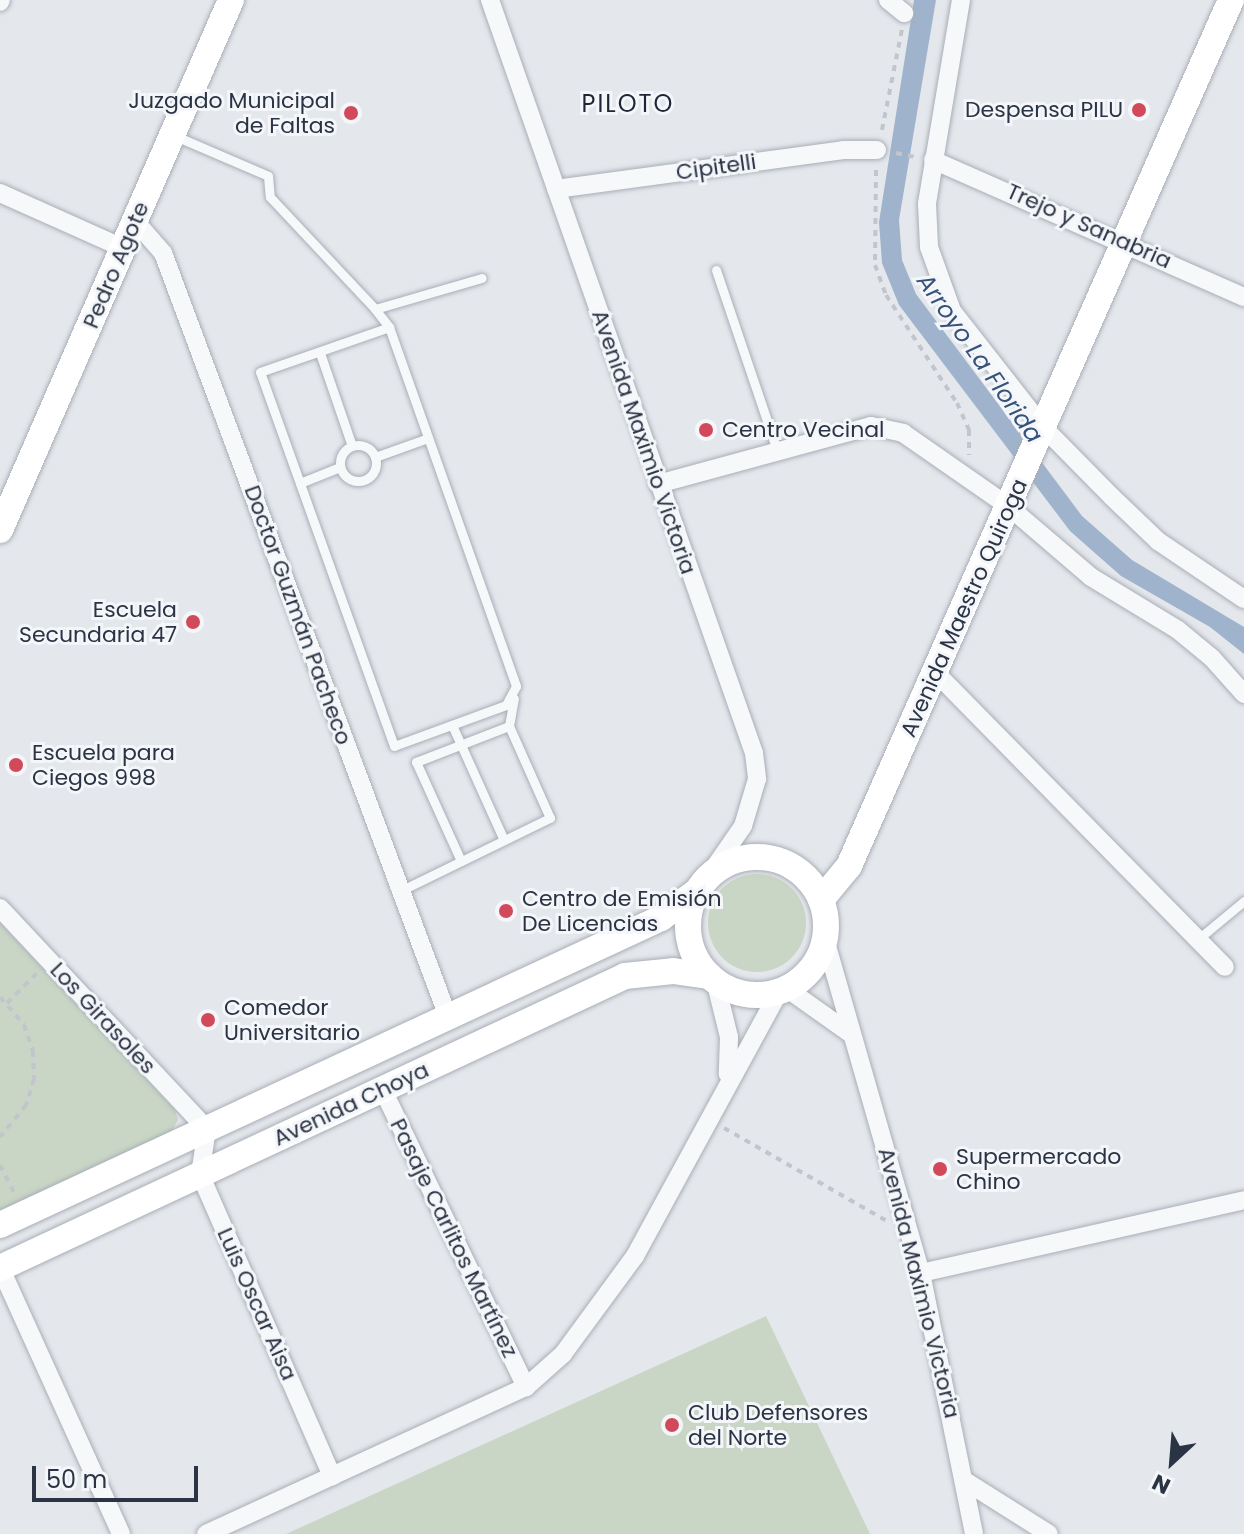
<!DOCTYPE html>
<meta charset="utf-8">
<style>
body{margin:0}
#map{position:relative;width:1244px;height:1534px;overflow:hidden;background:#e4e7ec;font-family:Poppins,sans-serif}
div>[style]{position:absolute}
.green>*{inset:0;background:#c9d6c5}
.round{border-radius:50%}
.water>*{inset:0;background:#9fb4cc}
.path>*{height:4px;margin-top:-2px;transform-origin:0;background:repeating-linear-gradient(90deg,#c2c5cb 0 6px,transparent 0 12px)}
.roads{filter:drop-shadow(0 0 2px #a9aeb7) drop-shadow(0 0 2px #a9aeb7)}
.lane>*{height:9px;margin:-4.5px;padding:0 4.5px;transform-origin:4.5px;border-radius:4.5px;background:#f7f8fa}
.lane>.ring{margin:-4.5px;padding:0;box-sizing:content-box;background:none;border:9px solid #f7f8fa;border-radius:50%}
.street>*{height:18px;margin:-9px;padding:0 9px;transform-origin:9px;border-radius:9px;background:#f7f8fa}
.secondary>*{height:26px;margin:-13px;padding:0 13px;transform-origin:13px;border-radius:13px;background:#fff}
.secondary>.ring{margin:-13px;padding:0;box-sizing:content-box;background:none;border:26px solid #fff;border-radius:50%}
.dots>*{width:22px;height:22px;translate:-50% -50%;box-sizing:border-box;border:4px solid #f4f6f9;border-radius:50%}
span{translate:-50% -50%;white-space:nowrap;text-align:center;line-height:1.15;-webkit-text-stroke:6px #f4f6f9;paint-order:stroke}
.poi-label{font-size:22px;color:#2b3445}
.right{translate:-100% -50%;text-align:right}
.left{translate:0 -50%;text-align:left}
.street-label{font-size:22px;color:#2b3445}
.neighbourhood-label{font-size:24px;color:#1d2536;letter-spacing:2px}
.water-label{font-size:24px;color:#34527a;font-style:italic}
.north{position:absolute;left:1132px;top:1422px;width:80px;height:80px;-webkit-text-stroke:6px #f4f6f9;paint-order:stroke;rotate:206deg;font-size:22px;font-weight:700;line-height:32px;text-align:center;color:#2b3445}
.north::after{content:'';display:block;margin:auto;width:28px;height:36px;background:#2b3445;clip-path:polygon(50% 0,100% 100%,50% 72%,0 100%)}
.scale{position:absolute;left:32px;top:1466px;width:166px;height:36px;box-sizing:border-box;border:4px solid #2b3445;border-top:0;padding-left:10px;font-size:24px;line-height:28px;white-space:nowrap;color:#2b3445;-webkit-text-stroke:6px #f4f6f9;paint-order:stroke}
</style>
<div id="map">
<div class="green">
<i class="round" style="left:708px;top:874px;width:98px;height:98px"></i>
<i style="clip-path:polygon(0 923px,175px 1110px,178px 1120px,171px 1132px,0 1211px)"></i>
<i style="clip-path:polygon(766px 1316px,870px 1534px,286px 1534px)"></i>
</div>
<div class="water">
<i style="clip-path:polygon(914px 0,936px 0,899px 220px,902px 260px,916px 294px,1082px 516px,1132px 560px,1244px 627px,1244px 654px,1210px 627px,1121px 576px,1070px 531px,899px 305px,882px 263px,879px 222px)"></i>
</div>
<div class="path">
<i style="left:882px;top:130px;width:103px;rotate:-78.8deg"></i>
<i style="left:896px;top:153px;width:19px;rotate:12deg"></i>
<i style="left:876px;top:170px;width:95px;rotate:90.6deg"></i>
<i style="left:875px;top:265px;width:32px;rotate:70deg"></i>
<i style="left:886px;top:295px;width:129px;rotate:56.7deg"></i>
<i style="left:957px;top:403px;width:30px;rotate:66deg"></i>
<i style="left:969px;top:430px;width:25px;rotate:90deg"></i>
<i style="left:0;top:997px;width:37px;rotate:49deg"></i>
<i style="left:24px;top:1025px;width:28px;rotate:71deg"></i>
<i style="left:33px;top:1051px;width:28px;rotate:88deg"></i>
<i style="left:34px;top:1079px;width:27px;rotate:107deg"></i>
<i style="left:26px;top:1105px;width:41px;rotate:129.1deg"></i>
<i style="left:7px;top:1003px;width:42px;rotate:-45deg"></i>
<i style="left:724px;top:1128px;width:188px;rotate:29.7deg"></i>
<i style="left:0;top:1165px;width:33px;rotate:63deg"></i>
</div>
<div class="roads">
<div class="lane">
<i style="left:173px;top:135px;width:103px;rotate:23.3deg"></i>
<i style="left:268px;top:176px;width:21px;rotate:85deg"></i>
<i style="left:270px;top:197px;width:154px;rotate:46.8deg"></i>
<i style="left:375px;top:309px;width:111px;rotate:-16.2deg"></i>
<i style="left:716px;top:270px;width:190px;rotate:71.3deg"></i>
<i style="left:375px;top:309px;width:23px;rotate:52deg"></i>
<i style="left:389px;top:327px;width:381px;rotate:70.5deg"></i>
<i style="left:516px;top:686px;width:21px;rotate:118deg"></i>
<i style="left:506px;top:705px;width:119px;rotate:159.9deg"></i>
<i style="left:394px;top:746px;width:397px;rotate:-109.7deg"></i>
<i style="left:260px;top:372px;width:137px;rotate:-19.2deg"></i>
<i style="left:320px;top:353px;width:98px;rotate:71deg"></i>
<i class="ring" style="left:340px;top:445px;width:27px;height:27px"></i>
<i style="left:375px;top:457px;width:56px;rotate:-19.7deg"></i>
<i style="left:300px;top:483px;width:43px;rotate:-21.8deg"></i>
<i style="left:452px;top:725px;width:126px;rotate:65.7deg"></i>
<i style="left:461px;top:861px;width:109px;rotate:-114.4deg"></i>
<i style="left:416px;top:762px;width:100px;rotate:-21.2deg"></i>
<i style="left:400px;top:891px;width:167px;rotate:-26deg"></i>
<i style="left:550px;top:818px;width:101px;rotate:-114deg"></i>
<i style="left:509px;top:726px;width:28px;rotate:-80deg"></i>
<i style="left:1197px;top:940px;width:61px;rotate:-39.7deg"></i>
</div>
<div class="street">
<i style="left:490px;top:0;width:798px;rotate:70.68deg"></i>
<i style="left:754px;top:753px;width:26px;rotate:83deg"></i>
<i style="left:757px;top:779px;width:49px;rotate:106.6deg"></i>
<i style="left:743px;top:826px;width:63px;rotate:124.7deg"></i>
<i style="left:888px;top:0;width:21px;rotate:39deg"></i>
<i style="left:961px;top:0;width:207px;rotate:99.5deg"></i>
<i style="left:927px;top:204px;width:43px;rotate:87.3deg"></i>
<i style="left:929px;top:247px;width:68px;rotate:70.2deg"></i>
<i style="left:952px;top:311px;width:147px;rotate:51.9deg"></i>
<i style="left:1043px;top:427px;width:98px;rotate:45.4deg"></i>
<i style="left:1112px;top:497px;width:64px;rotate:43.7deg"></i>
<i style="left:1158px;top:541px;width:104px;rotate:34deg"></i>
<i style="left:0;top:2px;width:2px;rotate:-63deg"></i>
<i style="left:933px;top:160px;width:340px;rotate:23.8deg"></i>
<i style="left:556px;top:189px;width:290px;rotate:-7.7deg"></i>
<i style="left:843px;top:150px;width:34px"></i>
<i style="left:0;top:193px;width:135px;rotate:24.1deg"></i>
<i style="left:135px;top:221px;width:43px;rotate:48.8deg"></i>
<i style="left:163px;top:253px;width:815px;rotate:69.54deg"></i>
<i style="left:658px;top:484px;width:221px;rotate:-15.2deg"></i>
<i style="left:871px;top:426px;width:33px;rotate:12deg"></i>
<i style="left:903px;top:433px;width:128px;rotate:34.8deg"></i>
<i style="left:1008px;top:506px;width:109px;rotate:40.5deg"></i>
<i style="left:1091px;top:577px;width:102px;rotate:31.3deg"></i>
<i style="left:1178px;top:630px;width:44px;rotate:39.5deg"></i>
<i style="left:1212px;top:658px;width:48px;rotate:48.4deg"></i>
<i style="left:936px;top:673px;width:412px;rotate:45.5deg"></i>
<i style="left:0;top:908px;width:303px;rotate:46.9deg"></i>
<i style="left:207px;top:1129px;width:46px;rotate:98.8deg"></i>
<i style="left:200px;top:1174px;width:330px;rotate:66.4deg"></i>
<i style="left:825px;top:939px;width:348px;rotate:74deg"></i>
<i style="left:921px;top:1273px;width:266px;rotate:78.5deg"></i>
<i style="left:715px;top:980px;width:59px;rotate:76.2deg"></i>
<i style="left:729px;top:1037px;width:37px;rotate:92deg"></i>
<i style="left:786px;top:988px;width:80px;rotate:35.3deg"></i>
<i style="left:383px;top:1090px;width:330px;rotate:64.3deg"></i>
<i style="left:0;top:1267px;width:293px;rotate:65.6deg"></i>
<i style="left:921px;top:1273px;width:331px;rotate:-12.7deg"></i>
<i style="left:965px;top:1481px;width:99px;rotate:32.2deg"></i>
<i style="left:206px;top:1534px;width:352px;rotate:-24.7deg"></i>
<i style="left:526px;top:1387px;width:50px;rotate:-41.7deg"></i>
<i style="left:563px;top:1354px;width:122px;rotate:-53.7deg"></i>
<i style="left:635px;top:1256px;width:303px;rotate:-61.4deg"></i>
</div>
<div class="secondary">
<i style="left:0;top:530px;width:578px;rotate:-66.45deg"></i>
<i class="ring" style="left:688px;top:857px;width:112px;height:112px"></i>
<i style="left:821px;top:900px;width:44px;rotate:-50.5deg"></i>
<i style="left:849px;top:866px;width:947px;rotate:-66.2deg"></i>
<i style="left:0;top:1225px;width:729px;rotate:-24.91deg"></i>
<i style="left:661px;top:918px;width:44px;rotate:-36.6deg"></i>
<i style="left:0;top:1268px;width:690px;rotate:-25.04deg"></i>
<i style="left:625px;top:976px;width:48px;rotate:-5.9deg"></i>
<i style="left:673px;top:971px;width:37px;rotate:8deg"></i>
</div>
</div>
<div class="dots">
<i style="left:1139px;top:110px;background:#d1495b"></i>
<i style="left:351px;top:113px;background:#d1495b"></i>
<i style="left:706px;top:430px;background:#d1495b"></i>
<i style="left:193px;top:622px;background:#d1495b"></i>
<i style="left:16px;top:765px;background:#d1495b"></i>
<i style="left:506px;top:911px;background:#d1495b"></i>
<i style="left:208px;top:1020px;background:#d1495b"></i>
<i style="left:940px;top:1169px;background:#d1495b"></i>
<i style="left:672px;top:1425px;background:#d1495b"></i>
</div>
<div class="poi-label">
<span class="right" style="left:335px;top:113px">Juzgado Municipal<br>de Faltas</span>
<span class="right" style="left:1123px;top:110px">Despensa PILU</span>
<span class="left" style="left:722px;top:430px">Centro Vecinal</span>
<span class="right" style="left:177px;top:622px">Escuela<br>Secundaria 47</span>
<span class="left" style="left:32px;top:765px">Escuela para<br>Ciegos 998</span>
<span class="left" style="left:522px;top:911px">Centro de Emisión<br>De Licencias</span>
<span class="left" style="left:224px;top:1020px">Comedor<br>Universitario</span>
<span class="left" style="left:956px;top:1169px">Supermercado<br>Chino</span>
<span class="left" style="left:688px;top:1425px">Club Defensores<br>del Norte</span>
</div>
<div class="street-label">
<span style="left:716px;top:167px;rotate:-8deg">Cipitelli</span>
<span style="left:1089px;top:226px;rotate:24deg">Trejo y Sanabria</span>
<span style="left:116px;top:265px;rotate:-67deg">Pedro Agote</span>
<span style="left:644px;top:442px;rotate:71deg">Avenida Maximio Victoria</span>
<span style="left:964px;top:608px;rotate:-66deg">Avenida Maestro Quiroga</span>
<span style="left:298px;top:615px;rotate:70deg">Doctor Guzmán Pacheco</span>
<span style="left:103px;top:1018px;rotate:47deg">Los Girasoles</span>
<span style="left:351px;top:1104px;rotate:-25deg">Avenida Choya</span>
<span style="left:454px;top:1238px;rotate:64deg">Pasaje Carlitos Martínez</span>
<span style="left:919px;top:1283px;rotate:76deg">Avenida Maximio Victoria</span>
<span style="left:257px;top:1304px;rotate:66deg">Luis Oscar Aisa</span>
</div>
<div class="neighbourhood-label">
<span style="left:628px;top:104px">PILOTO</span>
</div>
<div class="water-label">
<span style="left:980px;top:358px;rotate:55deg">Arroyo La Florida</span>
</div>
<div class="north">N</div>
<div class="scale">50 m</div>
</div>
